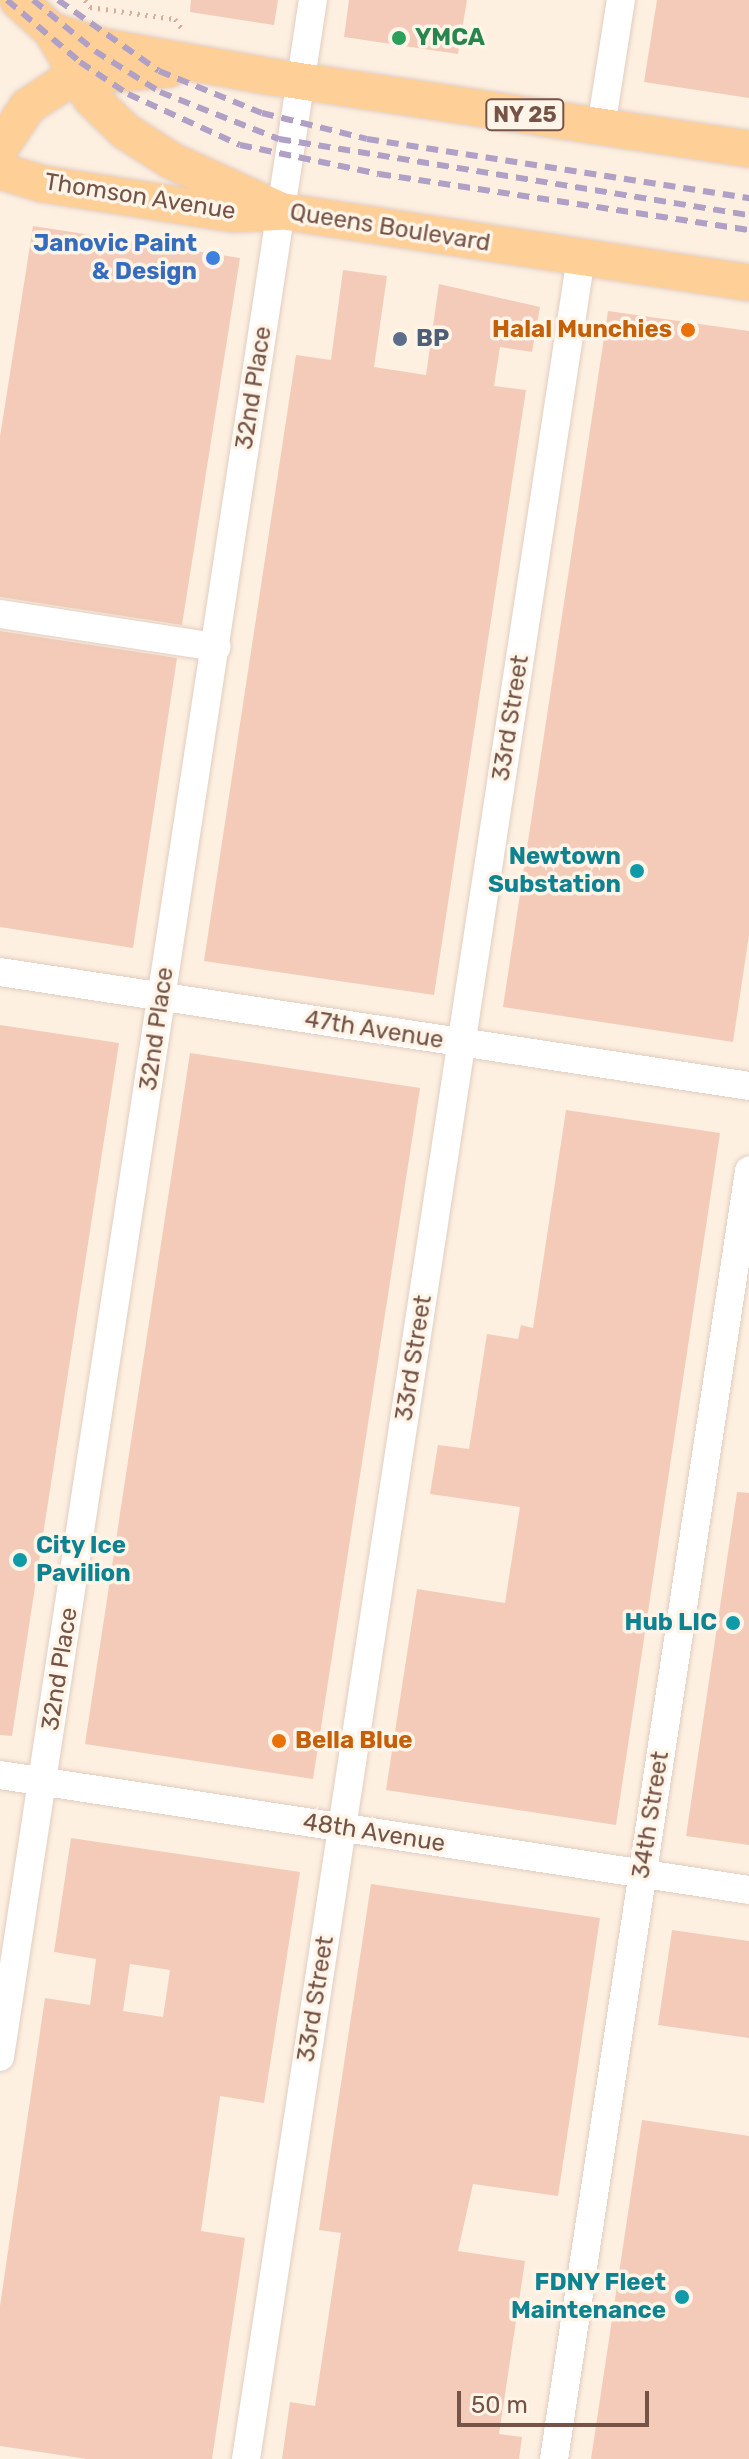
<!DOCTYPE html>
<style>
body{margin:0}
#map{position:relative;width:749px;height:2459px;overflow:hidden;background:#fdf0e1;font-family:Rubik,sans-serif}
div>[style]{position:absolute}
.building>*{inset:0;background:#f3cbb8}
.path>*{height:5px;margin-top:-2.5px;transform-origin:0;background:repeating-linear-gradient(90deg,#d8ae9b 0 2px,transparent 0 8px)}
.roads{filter:drop-shadow(0 0 2px #e3cdc0) drop-shadow(0 0 2px #e3cdc0)}
.minor>*{height:28px;margin:-14px;padding:0 14px;transform-origin:14px;border-radius:14px;background:#fff}
.major>*{height:36px;margin:-18px;padding:0 18px;transform-origin:18px;border-radius:18px;background:#fecf97}
.rail>*{height:6px;margin-top:-3px;transform-origin:0;background:repeating-linear-gradient(90deg,#b1a0c6 0 12px,transparent 0 20px)}
.dots>*{width:22px;height:22px;translate:-50% -50%;box-sizing:border-box;border:4px solid #fff4e8;border-radius:50%}
span{translate:-50% -50%;white-space:nowrap;text-align:center;line-height:1.15;-webkit-text-stroke:7px #fff4e8;paint-order:stroke}
.shield-label span{padding:2px 6px;background:#fff4e8;border:2px solid;border-radius:6px;-webkit-text-stroke-width:0}
.shield-label{font-size:22px;color:#755447;font-weight:700}
.leisure-label{font-size:24px;color:#27864d;font-weight:700}
.left{translate:0 -50%;text-align:left}
.street-label{font-size:24px;color:#755447}
.shop-label{font-size:24px;color:#366cbe;font-weight:700}
.right{translate:-100% -50%;text-align:right}
.food-label{font-size:24px;color:#c56008;font-weight:700}
.service-label{font-size:24px;color:#4e5e75;font-weight:700}
.culture-label{font-size:24px;color:#0d838f;font-weight:700}
.scale{position:absolute;left:457px;top:2391px;width:192px;height:36px;box-sizing:border-box;border:4px solid #755447;border-top:0;padding-left:10px;font-size:24px;line-height:28px;white-space:nowrap;color:#755447;-webkit-text-stroke:6px #fff4e8;paint-order:stroke}
</style>
<div id="map">
<div class="building">
<i style="clip-path:polygon(191px 0,278px 0,274px 25px,190px 12px)"></i>
<i style="clip-path:polygon(349px 0,467px 0,458px 54px,344px 37px)"></i>
<i style="clip-path:polygon(657px 0,749px 0,749px 98px,644px 82px)"></i>
<i style="clip-path:polygon(33px 226px,240px 258px,182px 625px,0 597px,0 437px)"></i>
<i style="clip-path:polygon(343px 270px,387px 276px,374px 367px,426px 375px,439px 284px,540px 307px,532px 352px,500px 347px,494px 386px,526px 390px,434px 995px,204px 961px,296px 355px,331px 360px)"></i>
<i style="clip-path:polygon(608px 311px,749px 331px,749px 935px,733px 1042px,503px 1007px)"></i>
<i style="clip-path:polygon(0 631px,177px 658px,133px 948px,0 927px)"></i>
<i style="clip-path:polygon(0 1025px,119px 1043px,12px 1736px,0 1735px)"></i>
<i style="clip-path:polygon(190px 1053px,420px 1088px,313px 1779px,85px 1744px)"></i>
<i style="clip-path:polygon(566px 1110px,720px 1133px,616px 1825px,386px 1790px,417px 1589px,505px 1603px,520px 1507px,430px 1494px,438px 1445px,469px 1449px,487px 1334px,518px 1339px,521px 1325px,533px 1328px)"></i>
<i style="clip-path:polygon(737px 1492px,749px 1493px,749px 1845px,686px 1836px)"></i>
<i style="clip-path:polygon(evenodd,71px 1838px,300px 1872px,264px 2103px,220px 2096px,201px 2231px,245px 2238px,212px 2459px,87px 2459px,0 2446px,0 2306px,45px 1998px,90px 2005px,96px 1959px,54px 1952px,71px 1838px,130px 1964px,170px 1970px,163px 2017px,123px 2011px,130px 1964px)"></i>
<i style="clip-path:polygon(371px 1884px,600px 1918px,558px 2196px,473px 2184px,458px 2251px,525px 2261px,499px 2434px,522px 2437px,519px 2459px,282px 2459px,290px 2402px,315px 2406px,341px 2233px,319px 2230px)"></i>
<i style="clip-path:polygon(672px 1930px,749px 1941px,749px 2038px,658px 2025px)"></i>
<i style="clip-path:polygon(642px 2120px,749px 2136px,749px 2459px,591px 2459px)"></i>
</div>
<div class="path">
<i style="left:85px;top:0;width:9px;rotate:54deg"></i>
<i style="left:90px;top:7px;width:86px;rotate:8deg"></i>
<i style="left:175px;top:19px;width:14px;rotate:54deg"></i>
</div>
<div class="roads">
<div class="minor">
<i style="left:601px;top:127px;width:129px;rotate:-81.1deg"></i>
<i style="left:0;top:614px;width:219px;rotate:8.7deg"></i>
<i style="left:0;top:972px;width:758px;rotate:8.65deg"></i>
<i style="left:0;top:1775px;width:758px;rotate:8.73deg"></i>
<i style="left:0;top:2057px;width:2081px;rotate:-81.35deg"></i>
<i style="left:246px;top:2459px;width:2227px;rotate:-81.35deg"></i>
<i style="left:554px;top:2459px;width:1303px;rotate:-81.39deg"></i>
</div>
<div class="major">
<i style="left:18px;top:0;width:46px;rotate:42.4deg"></i>
<i style="left:52px;top:31px;width:78px;rotate:59.8deg"></i>
<i style="left:91px;top:98px;width:47px;rotate:44.1deg"></i>
<i style="left:125px;top:131px;width:56px;rotate:32.6deg"></i>
<i style="left:172px;top:161px;width:120px;rotate:24.6deg"></i>
<i style="left:281px;top:211px;width:474px;rotate:8.7deg"></i>
<i style="left:52px;top:31px;width:54px;rotate:17.1deg"></i>
<i style="left:104px;top:47px;width:172px;rotate:10.1deg"></i>
<i style="left:273px;top:77px;width:481px;rotate:8.6deg"></i>
<i style="left:0;top:148px;width:50px;rotate:-56.3deg"></i>
<i style="left:28px;top:106px;width:38px;rotate:-33deg"></i>
<i style="left:60px;top:85px;width:20px;rotate:-24deg"></i>
<i style="left:78px;top:77px;width:91px;rotate:-5deg"></i>
<i style="left:0;top:171px;width:45px;rotate:16.8deg"></i>
<i style="left:43px;top:184px;width:193px;rotate:8.9deg"></i>
<i style="left:234px;top:214px;width:44px;rotate:-2.6deg"></i>
</div>
</div>
<div class="rail">
<i style="left:7px;top:0;width:96px;rotate:40.3deg"></i>
<i style="left:80px;top:62px;width:58px;rotate:33.7deg"></i>
<i style="left:128px;top:94px;width:123px;rotate:24.5deg"></i>
<i style="left:240px;top:145px;width:142px;rotate:11.8deg"></i>
<i style="left:379px;top:174px;width:374px;rotate:8.6deg"></i>
<i style="left:33px;top:0;width:80px;rotate:39.4deg"></i>
<i style="left:95px;top:51px;width:77px;rotate:32.2deg"></i>
<i style="left:160px;top:92px;width:128px;rotate:21.6deg"></i>
<i style="left:279px;top:139px;width:476px;rotate:9.2deg"></i>
<i style="left:58px;top:0;width:123px;rotate:35.1deg"></i>
<i style="left:159px;top:71px;width:111px;rotate:22.2deg"></i>
<i style="left:262px;top:113px;width:108px;rotate:13.9deg"></i>
<i style="left:367px;top:139px;width:387px;rotate:8.8deg"></i>
</div>
<div class="dots">
<i style="left:399px;top:38px;background:#2e9e5b"></i>
<i style="left:213px;top:258px;background:#3f7fe0"></i>
<i style="left:688px;top:330px;background:#e8710a"></i>
<i style="left:400px;top:339px;background:#5c6f8a"></i>
<i style="left:637px;top:871px;background:#0f9aa8"></i>
<i style="left:20px;top:1560px;background:#0f9aa8"></i>
<i style="left:733px;top:1623px;background:#0f9aa8"></i>
<i style="left:279px;top:1741px;background:#e8710a"></i>
<i style="left:682px;top:2297px;background:#0f9aa8"></i>
</div>
<div class="shield-label">
<span style="left:525px;top:115px">NY 25</span>
</div>
<div class="leisure-label">
<span class="left" style="left:415px;top:38px">YMCA</span>
</div>
<div class="street-label">
<span style="left:140px;top:197px;rotate:9deg">Thomson Avenue</span>
<span style="left:390px;top:228px;rotate:9deg">Queens Boulevard</span>
<span style="left:254px;top:388px;rotate:-81deg">32nd Place</span>
<span style="left:511px;top:718px;rotate:-81deg">33rd Street</span>
<span style="left:157px;top:1029px;rotate:-82deg">32nd Place</span>
<span style="left:374px;top:1030px;rotate:9deg">47th Avenue</span>
<span style="left:414px;top:1358px;rotate:-81deg">33rd Street</span>
<span style="left:60px;top:1669px;rotate:-81deg">32nd Place</span>
<span style="left:651px;top:1815px;rotate:-81deg">34th Street</span>
<span style="left:374px;top:1833px;rotate:9deg">48th Avenue</span>
<span style="left:316px;top:1999px;rotate:-81deg">33rd Street</span>
</div>
<div class="shop-label">
<span class="right" style="left:197px;top:258px">Janovic Paint<br>&amp; Design</span>
</div>
<div class="food-label">
<span class="right" style="left:672px;top:330px">Halal Munchies</span>
<span class="left" style="left:295px;top:1741px">Bella Blue</span>
</div>
<div class="service-label">
<span class="left" style="left:416px;top:339px">BP</span>
</div>
<div class="culture-label">
<span class="right" style="left:621px;top:871px">Newtown<br>Substation</span>
<span class="left" style="left:36px;top:1560px">City Ice<br>Pavilion</span>
<span class="right" style="left:717px;top:1623px">Hub LIC</span>
<span class="right" style="left:666px;top:2297px">FDNY Fleet<br>Maintenance</span>
</div>
<div class="scale">50 m</div>
</div>
